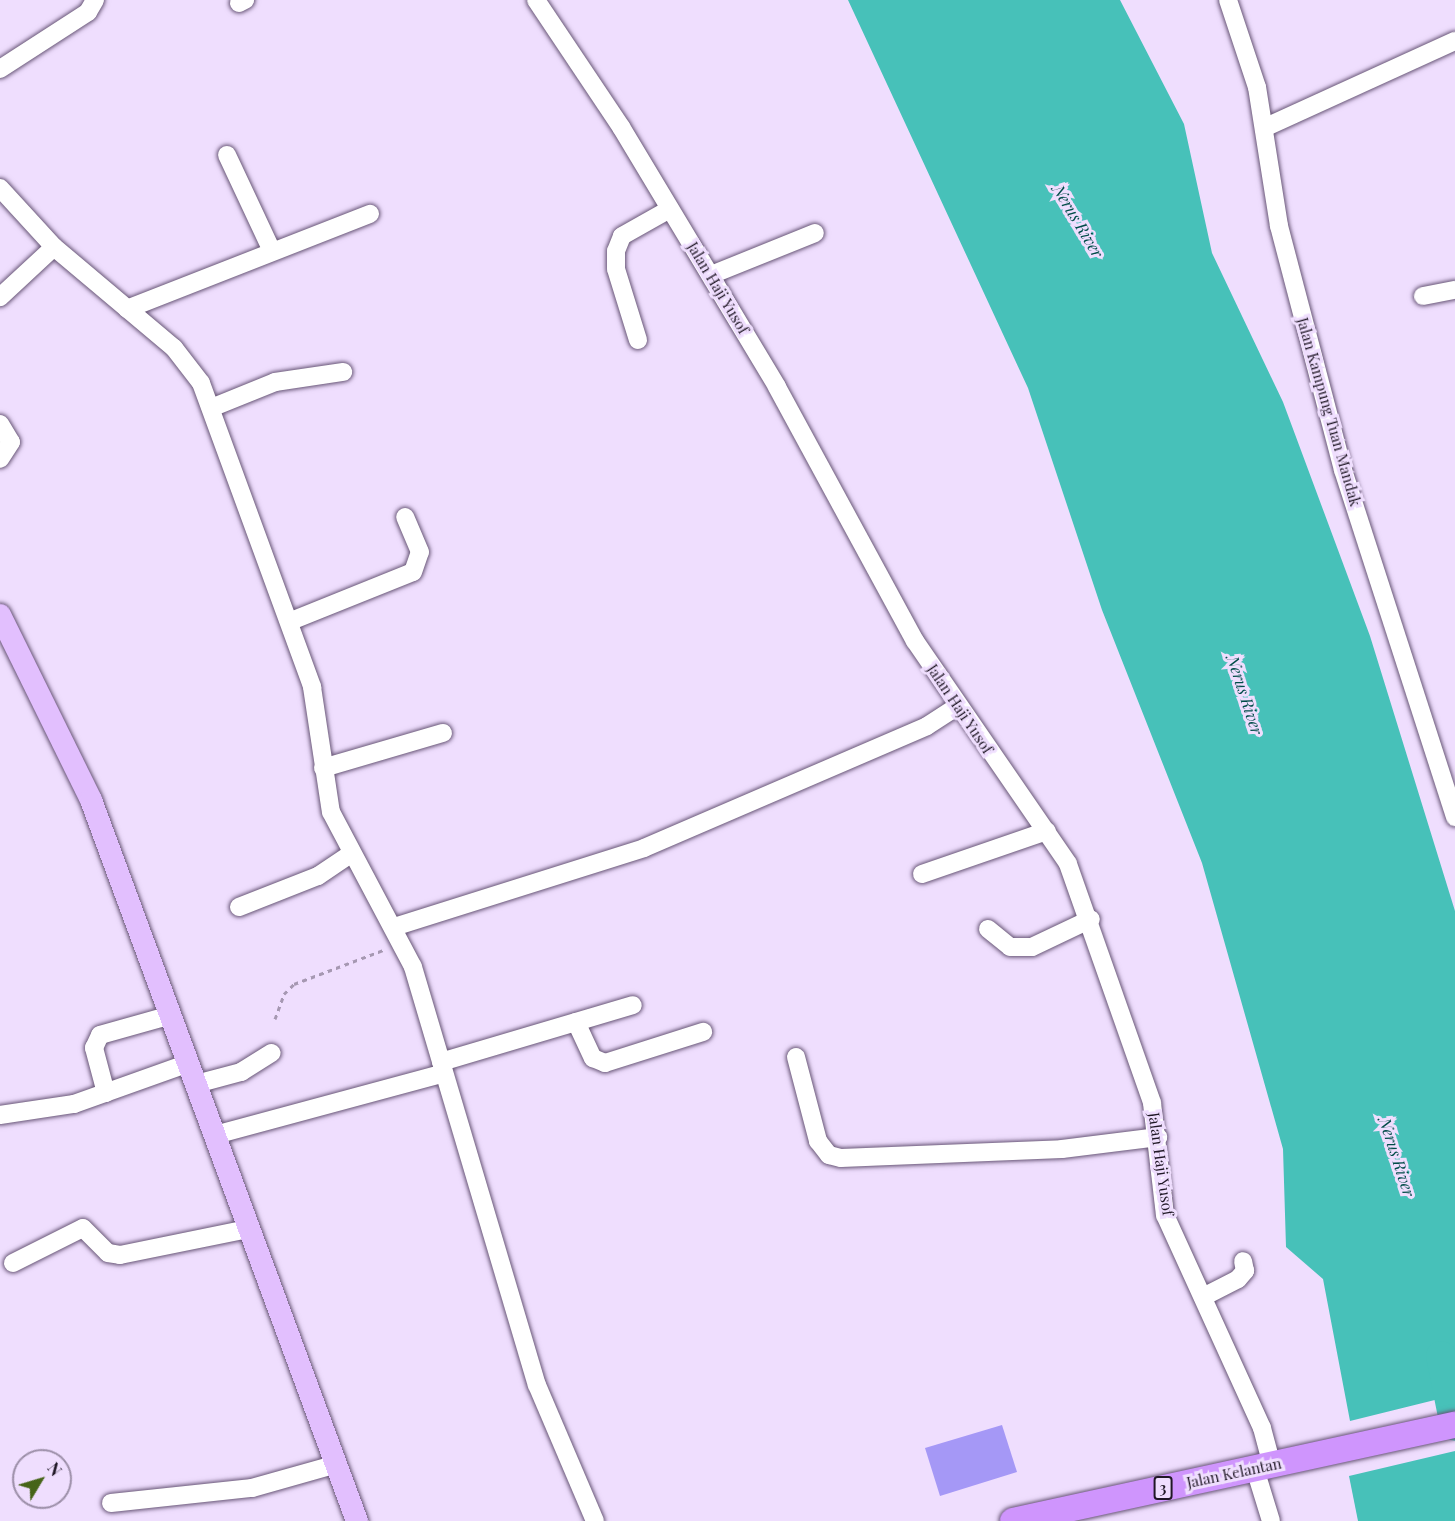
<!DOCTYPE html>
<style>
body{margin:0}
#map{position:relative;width:1455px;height:1521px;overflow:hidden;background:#efdefe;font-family:"Playfair Display",serif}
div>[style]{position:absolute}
.water>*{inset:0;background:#47c1b9}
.river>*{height:30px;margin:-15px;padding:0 15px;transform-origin:15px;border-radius:15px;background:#47c1b9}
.building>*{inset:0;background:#a598f6}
.path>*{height:3px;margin-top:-1.5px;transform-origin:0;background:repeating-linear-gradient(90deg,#a698b2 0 4.5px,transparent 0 9px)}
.roads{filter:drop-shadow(0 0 2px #685677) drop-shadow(0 0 2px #685677)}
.minor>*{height:18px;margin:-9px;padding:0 9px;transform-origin:9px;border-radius:9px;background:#fff}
.major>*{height:22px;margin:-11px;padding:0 11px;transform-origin:11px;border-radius:11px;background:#e2bffe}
.highway>*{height:26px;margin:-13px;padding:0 13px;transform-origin:13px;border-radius:13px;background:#cf95fd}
span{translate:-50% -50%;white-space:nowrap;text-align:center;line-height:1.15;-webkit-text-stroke:6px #efdefe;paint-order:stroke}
.shield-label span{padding:2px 4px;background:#efdefe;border:2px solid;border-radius:4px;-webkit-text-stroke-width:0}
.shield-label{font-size:14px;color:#201826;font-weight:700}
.street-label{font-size:15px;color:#201826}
.water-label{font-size:16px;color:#004c48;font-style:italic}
.north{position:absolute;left:12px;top:1449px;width:60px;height:60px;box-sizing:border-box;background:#efdefe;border:2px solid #9c8fa8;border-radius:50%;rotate:52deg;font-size:16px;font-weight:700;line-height:24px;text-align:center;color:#201826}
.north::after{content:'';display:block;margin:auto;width:21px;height:27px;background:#466418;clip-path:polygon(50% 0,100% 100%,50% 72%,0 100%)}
</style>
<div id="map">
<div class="water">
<i style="clip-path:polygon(848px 0,1120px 0,1184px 124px,1212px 253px,1283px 402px,1370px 636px,1455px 911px,1455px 1395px,1350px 1421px,1323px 1279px,1286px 1247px,1283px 1149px,1202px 863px,1102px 610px,1028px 388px)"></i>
<i style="clip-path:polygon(1455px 1451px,1455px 1521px,1358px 1521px,1349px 1476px)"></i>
</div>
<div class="river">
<i style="left:1441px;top:1356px;width:71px;rotate:78.7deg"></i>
</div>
<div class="building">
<i style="clip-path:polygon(1002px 1425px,1017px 1472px,940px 1496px,925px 1448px)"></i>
</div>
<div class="path">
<i style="left:275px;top:1019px;width:27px;rotate:-70deg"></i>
<i style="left:284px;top:994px;width:14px;rotate:-45deg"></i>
<i style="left:294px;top:984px;width:98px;rotate:-20.8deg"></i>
</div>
<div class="roads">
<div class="minor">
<i style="left:536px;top:0;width:153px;rotate:56.2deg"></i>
<i style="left:621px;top:127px;width:303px;rotate:59deg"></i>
<i style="left:777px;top:387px;width:289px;rotate:61.5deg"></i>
<i style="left:915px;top:641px;width:270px;rotate:55.5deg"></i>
<i style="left:1068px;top:864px;width:253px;rotate:70.6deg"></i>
<i style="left:1152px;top:1103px;width:113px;rotate:83.4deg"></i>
<i style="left:1165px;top:1215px;width:234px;rotate:65.5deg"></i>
<i style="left:1262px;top:1428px;width:38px;rotate:75deg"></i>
<i style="left:1228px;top:0;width:92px;rotate:71.6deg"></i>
<i style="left:1257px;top:87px;width:141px;rotate:81deg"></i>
<i style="left:1279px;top:226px;width:252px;rotate:75.3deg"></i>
<i style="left:1343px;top:470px;width:365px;rotate:72.1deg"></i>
<i style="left:239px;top:3px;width:7px;rotate:-27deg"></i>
<i style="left:0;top:69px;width:105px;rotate:-32.9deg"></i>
<i style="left:88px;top:12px;width:14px;rotate:-60deg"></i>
<i style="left:1266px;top:127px;width:208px;rotate:-24.5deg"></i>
<i style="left:227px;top:155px;width:106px;rotate:64.9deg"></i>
<i style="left:0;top:188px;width:80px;rotate:47.5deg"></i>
<i style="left:54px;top:247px;width:74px;rotate:137.2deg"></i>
<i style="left:54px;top:247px;width:157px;rotate:40.1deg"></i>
<i style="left:174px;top:348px;width:44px;rotate:52.4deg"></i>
<i style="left:201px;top:383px;width:324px;rotate:69.9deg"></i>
<i style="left:312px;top:687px;width:126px;rotate:81.4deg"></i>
<i style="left:331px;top:812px;width:175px;rotate:62.1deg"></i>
<i style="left:413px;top:967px;width:436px;rotate:73.5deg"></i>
<i style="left:537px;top:1385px;width:148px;rotate:66.9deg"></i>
<i style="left:711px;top:275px;width:112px;rotate:-22deg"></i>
<i style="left:1423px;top:296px;width:33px;rotate:-11deg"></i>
<i style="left:127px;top:309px;width:261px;rotate:-21.4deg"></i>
<i style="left:638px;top:340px;width:74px;rotate:-107.2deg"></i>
<i style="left:616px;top:269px;width:18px;rotate:-90deg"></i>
<i style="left:616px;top:251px;width:16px;rotate:-68deg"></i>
<i style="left:622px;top:236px;width:55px;rotate:-29.4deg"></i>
<i style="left:211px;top:408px;width:69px;rotate:-22.1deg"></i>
<i style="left:275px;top:382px;width:69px;rotate:-8.4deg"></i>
<i style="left:0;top:424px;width:21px;rotate:59deg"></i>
<i style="left:11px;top:442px;width:20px;rotate:123deg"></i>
<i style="left:291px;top:621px;width:131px;rotate:-21.9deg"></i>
<i style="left:413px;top:572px;width:21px;rotate:-71deg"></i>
<i style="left:420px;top:552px;width:38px;rotate:-113deg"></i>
<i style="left:323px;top:768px;width:125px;rotate:-16.3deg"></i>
<i style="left:922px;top:874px;width:132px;rotate:-19deg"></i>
<i style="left:239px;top:907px;width:85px;rotate:-21.4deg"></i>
<i style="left:318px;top:876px;width:40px;rotate:-34deg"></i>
<i style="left:394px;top:927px;width:262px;rotate:-17.5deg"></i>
<i style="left:644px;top:848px;width:308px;rotate:-23.3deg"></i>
<i style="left:927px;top:726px;width:35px;rotate:-33deg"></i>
<i style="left:988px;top:929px;width:28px;rotate:39deg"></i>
<i style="left:1010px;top:947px;width:22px"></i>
<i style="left:1032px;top:947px;width:65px;rotate:-25.4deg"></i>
<i style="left:576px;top:1022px;width:40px;rotate:65deg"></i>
<i style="left:593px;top:1058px;width:13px;rotate:23deg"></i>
<i style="left:605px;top:1063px;width:103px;rotate:-17.6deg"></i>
<i style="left:796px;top:1057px;width:87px;rotate:75.3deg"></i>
<i style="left:818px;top:1141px;width:18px;rotate:52deg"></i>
<i style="left:829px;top:1155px;width:12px;rotate:14deg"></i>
<i style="left:841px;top:1158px;width:221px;rotate:-2.3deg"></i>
<i style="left:1062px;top:1149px;width:97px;rotate:-7.1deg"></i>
<i style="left:441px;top:1062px;width:200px;rotate:-16.5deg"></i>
<i style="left:196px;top:1084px;width:47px;rotate:-14.9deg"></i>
<i style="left:241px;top:1072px;width:36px;rotate:-32deg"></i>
<i style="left:106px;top:1093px;width:47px;rotate:-104.9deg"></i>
<i style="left:94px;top:1048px;width:14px;rotate:-65deg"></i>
<i style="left:100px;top:1035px;width:74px;rotate:-15.7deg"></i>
<i style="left:0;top:1115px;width:75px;rotate:-8.5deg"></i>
<i style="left:74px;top:1104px;width:122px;rotate:-19.6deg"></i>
<i style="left:215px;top:1135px;width:237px;rotate:-15.1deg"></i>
<i style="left:13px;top:1263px;width:78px;rotate:-26.6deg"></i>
<i style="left:83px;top:1228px;width:35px;rotate:45deg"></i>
<i style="left:108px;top:1253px;width:12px;rotate:9deg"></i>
<i style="left:120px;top:1255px;width:131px;rotate:-11.5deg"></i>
<i style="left:1203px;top:1297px;width:39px;rotate:-27deg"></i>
<i style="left:1238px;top:1279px;width:11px;rotate:-49deg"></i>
<i style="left:1245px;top:1271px;width:10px;rotate:-101deg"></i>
<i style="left:1255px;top:1469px;width:54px;rotate:72.9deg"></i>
<i style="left:111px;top:1503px;width:142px;rotate:-6.1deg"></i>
<i style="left:252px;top:1488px;width:88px;rotate:-15.8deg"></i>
</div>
<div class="major">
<i style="left:0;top:615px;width:206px;rotate:63.8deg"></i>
<i style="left:91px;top:800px;width:769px;rotate:69.75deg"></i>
</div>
<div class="highway">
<i style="left:1013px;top:1521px;width:452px;rotate:-12.3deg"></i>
</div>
</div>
<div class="shield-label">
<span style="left:1163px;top:1488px">3</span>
</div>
<div class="street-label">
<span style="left:718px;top:288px;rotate:59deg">Jalan Haji Yusof</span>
<span style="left:1329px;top:412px;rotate:74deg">Jalan Kampung Tuan Mandak</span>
<span style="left:960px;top:709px;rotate:56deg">Jalan Haji Yusof</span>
<span style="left:1161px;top:1164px;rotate:82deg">Jalan Haji Yusof</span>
<span style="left:1234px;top:1473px;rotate:-12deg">Jalan Kelantan</span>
</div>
<div class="water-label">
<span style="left:1078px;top:221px;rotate:59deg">Nerus River</span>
<span style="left:1245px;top:695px;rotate:72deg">Nerus River</span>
<span style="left:1397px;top:1157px;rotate:72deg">Nerus River</span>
</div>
<div class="north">N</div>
</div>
